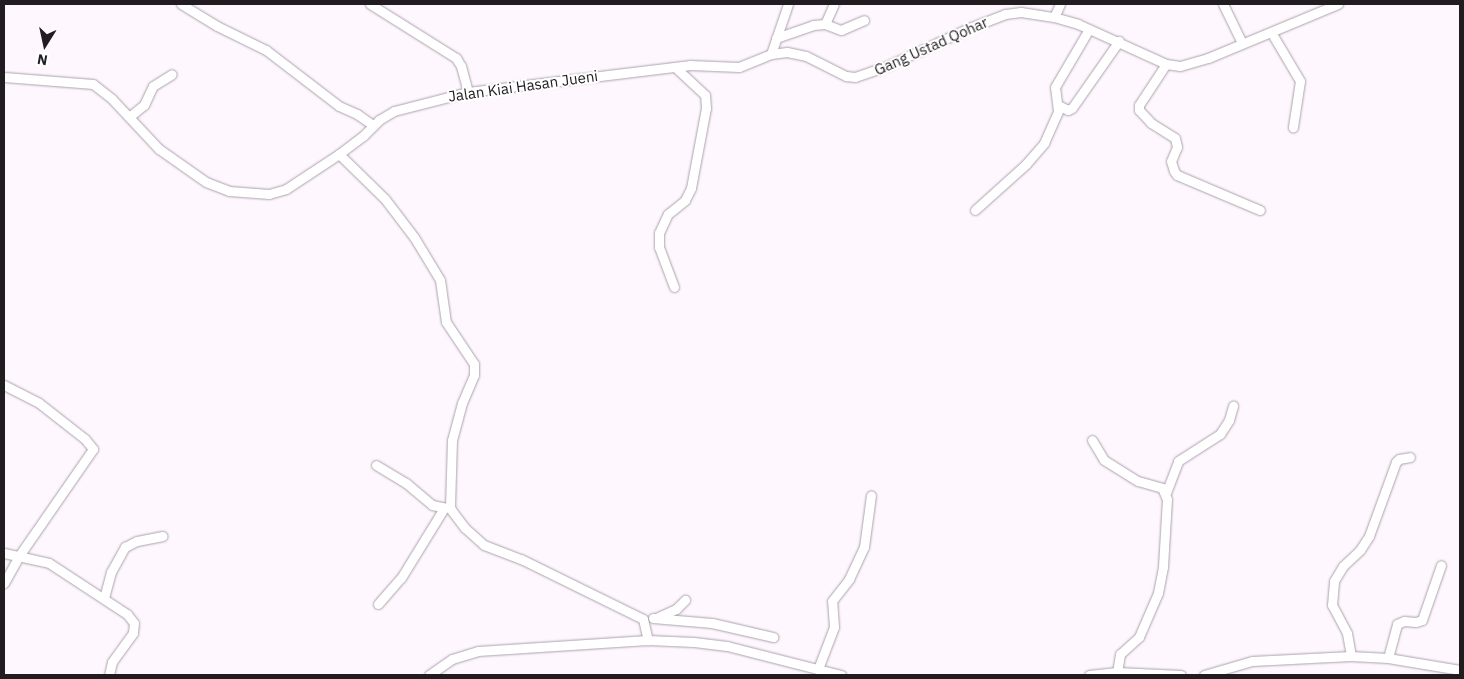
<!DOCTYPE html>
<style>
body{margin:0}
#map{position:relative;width:1464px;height:679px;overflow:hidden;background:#fef7fe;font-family:"IBM Plex Sans",sans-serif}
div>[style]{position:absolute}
.roads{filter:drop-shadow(0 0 1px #aca1ad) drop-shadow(0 0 1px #aca1ad)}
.minor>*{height:9px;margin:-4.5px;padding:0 4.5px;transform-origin:4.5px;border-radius:4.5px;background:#fff}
span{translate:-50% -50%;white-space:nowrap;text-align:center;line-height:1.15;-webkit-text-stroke:4px #fff;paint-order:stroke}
.street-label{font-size:15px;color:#201c20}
.frame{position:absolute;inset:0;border:5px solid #201c20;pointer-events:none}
.north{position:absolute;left:20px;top:20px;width:50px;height:50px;-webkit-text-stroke:4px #fff;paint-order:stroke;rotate:190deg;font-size:14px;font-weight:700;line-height:20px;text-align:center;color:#201c20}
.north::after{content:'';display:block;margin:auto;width:18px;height:22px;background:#201c20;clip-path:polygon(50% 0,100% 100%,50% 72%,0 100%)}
</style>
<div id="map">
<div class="roads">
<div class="minor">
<i style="left:181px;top:4px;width:42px;rotate:31.4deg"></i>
<i style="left:217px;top:26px;width:55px;rotate:26.1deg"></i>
<i style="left:266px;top:50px;width:92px;rotate:37.5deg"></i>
<i style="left:339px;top:106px;width:20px;rotate:24deg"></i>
<i style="left:357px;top:114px;width:19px;rotate:35deg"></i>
<i style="left:370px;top:4px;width:102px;rotate:32.1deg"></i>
<i style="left:456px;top:58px;width:9px;rotate:58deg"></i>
<i style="left:461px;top:66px;width:27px;rotate:75deg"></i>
<i style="left:1223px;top:4px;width:43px;rotate:64deg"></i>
<i style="left:1054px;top:17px;width:14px;rotate:-65deg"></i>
<i style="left:825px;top:24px;width:22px;rotate:-66deg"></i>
<i style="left:1271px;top:32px;width:57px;rotate:59.4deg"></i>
<i style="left:1300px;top:81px;width:47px;rotate:98.7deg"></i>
<i style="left:776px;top:38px;width:39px;rotate:-19deg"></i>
<i style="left:813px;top:25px;width:12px;rotate:-5deg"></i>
<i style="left:825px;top:24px;width:17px;rotate:21deg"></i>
<i style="left:841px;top:30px;width:25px;rotate:-23deg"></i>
<i style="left:771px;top:54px;width:53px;rotate:-71.2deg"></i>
<i style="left:1166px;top:64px;width:49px;rotate:123.4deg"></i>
<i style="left:1139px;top:105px;width:5px;rotate:90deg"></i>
<i style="left:1139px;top:110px;width:18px;rotate:47deg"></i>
<i style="left:1151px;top:123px;width:28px;rotate:32deg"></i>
<i style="left:1175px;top:138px;width:9px;rotate:77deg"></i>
<i style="left:1177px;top:147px;width:15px;rotate:113deg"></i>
<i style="left:1171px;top:161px;width:10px;rotate:73deg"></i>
<i style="left:1174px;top:171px;width:5px;rotate:53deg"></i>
<i style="left:1177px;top:175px;width:90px;rotate:22.9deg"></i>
<i style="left:4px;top:77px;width:89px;rotate:4.5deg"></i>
<i style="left:93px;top:84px;width:24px;rotate:38deg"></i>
<i style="left:112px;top:99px;width:69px;rotate:46.8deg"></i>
<i style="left:159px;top:149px;width:57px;rotate:35.1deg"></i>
<i style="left:206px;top:182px;width:25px;rotate:21deg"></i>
<i style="left:229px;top:191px;width:40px;rotate:4.3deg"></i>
<i style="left:269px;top:194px;width:18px;rotate:-16deg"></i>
<i style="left:286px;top:189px;width:64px;rotate:-33.4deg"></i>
<i style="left:339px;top:154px;width:30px;rotate:-37deg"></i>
<i style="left:363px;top:136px;width:23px;rotate:-45deg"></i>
<i style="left:379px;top:120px;width:17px;rotate:-31deg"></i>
<i style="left:394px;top:111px;width:76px;rotate:-14.4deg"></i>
<i style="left:468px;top:92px;width:224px;rotate:-6.9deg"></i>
<i style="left:690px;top:65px;width:49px;rotate:2.3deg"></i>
<i style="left:739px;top:67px;width:35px;rotate:-22deg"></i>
<i style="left:771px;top:54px;width:16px;rotate:-7deg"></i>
<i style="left:787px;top:52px;width:19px;rotate:12deg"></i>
<i style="left:806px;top:56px;width:45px;rotate:26.6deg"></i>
<i style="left:846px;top:76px;width:9px;rotate:6deg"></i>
<i style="left:855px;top:77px;width:36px;rotate:-19deg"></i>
<i style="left:889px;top:65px;width:88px;rotate:-24.8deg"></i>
<i style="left:969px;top:28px;width:39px;rotate:-21deg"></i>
<i style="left:1005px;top:14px;width:16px;rotate:-7deg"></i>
<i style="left:1021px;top:12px;width:33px;rotate:9deg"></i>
<i style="left:1054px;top:17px;width:25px;rotate:16deg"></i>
<i style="left:1078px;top:24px;width:97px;rotate:24.4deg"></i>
<i style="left:1166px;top:64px;width:14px;rotate:8deg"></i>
<i style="left:1180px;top:66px;width:29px;rotate:-16deg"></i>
<i style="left:1208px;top:58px;width:141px;rotate:-22.6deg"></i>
<i style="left:1058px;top:105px;width:11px;rotate:27deg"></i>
<i style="left:1068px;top:110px;width:4px;rotate:-27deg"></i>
<i style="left:1072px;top:108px;width:82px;rotate:-55deg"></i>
<i style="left:129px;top:117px;width:19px;rotate:-39deg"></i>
<i style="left:144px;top:105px;width:21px;rotate:-65deg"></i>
<i style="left:153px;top:86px;width:22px;rotate:-32deg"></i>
<i style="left:339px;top:154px;width:64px;rotate:44.4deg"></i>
<i style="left:385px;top:199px;width:48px;rotate:52.7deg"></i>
<i style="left:414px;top:237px;width:50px;rotate:58.8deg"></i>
<i style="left:440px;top:280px;width:42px;rotate:81.9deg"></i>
<i style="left:446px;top:322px;width:50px;rotate:56.3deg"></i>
<i style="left:474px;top:364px;width:11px;rotate:90deg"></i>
<i style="left:474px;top:375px;width:30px;rotate:113deg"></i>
<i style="left:462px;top:403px;width:38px;rotate:105deg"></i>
<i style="left:452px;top:440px;width:67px;rotate:91.7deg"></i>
<i style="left:450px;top:507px;width:4px;rotate:63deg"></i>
<i style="left:452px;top:511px;width:21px;rotate:53deg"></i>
<i style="left:465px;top:528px;width:25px;rotate:42deg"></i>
<i style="left:484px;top:545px;width:40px;rotate:21deg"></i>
<i style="left:521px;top:559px;width:136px;rotate:26.2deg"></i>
<i style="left:643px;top:619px;width:22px;rotate:77deg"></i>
<i style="left:975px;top:210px;width:69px;rotate:-42deg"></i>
<i style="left:1026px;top:164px;width:28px;rotate:-49deg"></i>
<i style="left:1044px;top:143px;width:35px;rotate:-66deg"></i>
<i style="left:1058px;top:111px;width:24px;rotate:-97deg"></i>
<i style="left:1055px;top:87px;width:67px;rotate:-59.6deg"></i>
<i style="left:674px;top:287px;width:43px;rotate:-110.6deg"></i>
<i style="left:659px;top:247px;width:14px;rotate:-90deg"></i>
<i style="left:659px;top:233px;width:21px;rotate:-65deg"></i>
<i style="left:668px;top:214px;width:22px;rotate:-39deg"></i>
<i style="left:685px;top:200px;width:13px;rotate:-63deg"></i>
<i style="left:691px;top:188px;width:81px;rotate:-79.4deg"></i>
<i style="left:706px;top:108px;width:13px;rotate:-94deg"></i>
<i style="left:705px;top:95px;width:41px;rotate:-137deg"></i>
<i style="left:4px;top:385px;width:39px;rotate:27deg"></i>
<i style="left:39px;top:403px;width:58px;rotate:38deg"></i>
<i style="left:85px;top:439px;width:13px;rotate:51deg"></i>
<i style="left:93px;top:449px;width:130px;rotate:124.7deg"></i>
<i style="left:19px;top:556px;width:31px;rotate:119deg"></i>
<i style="left:1092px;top:440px;width:23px;rotate:59deg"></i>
<i style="left:1104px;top:460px;width:40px;rotate:32deg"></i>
<i style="left:1138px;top:481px;width:25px;rotate:16deg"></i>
<i style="left:1162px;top:488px;width:12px;rotate:66deg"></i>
<i style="left:1167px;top:499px;width:68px;rotate:93.4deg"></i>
<i style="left:1163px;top:567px;width:26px;rotate:101deg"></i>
<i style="left:1158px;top:593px;width:48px;rotate:113.4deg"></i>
<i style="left:1139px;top:637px;width:25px;rotate:138deg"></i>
<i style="left:1120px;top:654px;width:18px;rotate:99deg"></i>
<i style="left:376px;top:465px;width:35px;rotate:31deg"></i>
<i style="left:406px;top:483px;width:34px;rotate:40deg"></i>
<i style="left:432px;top:505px;width:15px;rotate:11deg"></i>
<i style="left:1166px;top:493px;width:34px;rotate:-69deg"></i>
<i style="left:1178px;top:461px;width:50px;rotate:-32.7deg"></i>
<i style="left:1220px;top:434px;width:17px;rotate:-57deg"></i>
<i style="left:1229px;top:420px;width:15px;rotate:-74deg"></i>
<i style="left:4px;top:553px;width:46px;rotate:12.5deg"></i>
<i style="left:49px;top:563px;width:93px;rotate:33.2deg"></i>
<i style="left:127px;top:614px;width:11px;rotate:52deg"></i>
<i style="left:134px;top:623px;width:10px;rotate:96deg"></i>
<i style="left:133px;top:633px;width:36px;rotate:126deg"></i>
<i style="left:112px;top:662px;width:13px;rotate:103deg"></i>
<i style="left:104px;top:598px;width:27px;rotate:-75deg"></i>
<i style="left:111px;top:572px;width:29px;rotate:-61deg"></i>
<i style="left:125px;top:547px;width:13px;rotate:-27deg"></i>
<i style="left:137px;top:541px;width:26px;rotate:-11deg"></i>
<i style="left:378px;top:604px;width:35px;rotate:-49deg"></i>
<i style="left:401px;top:578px;width:82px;rotate:-58.4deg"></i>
<i style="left:658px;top:617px;width:20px;rotate:-24deg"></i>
<i style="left:676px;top:609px;width:13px;rotate:-45deg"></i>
<i style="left:653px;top:618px;width:59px;rotate:4.8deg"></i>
<i style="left:712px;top:623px;width:63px;rotate:12.9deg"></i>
<i style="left:1351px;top:656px;width:23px;rotate:-100deg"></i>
<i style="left:1347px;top:633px;width:32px;rotate:-118deg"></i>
<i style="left:1332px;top:605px;width:24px;rotate:-85deg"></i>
<i style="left:1334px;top:581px;width:17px;rotate:-59deg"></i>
<i style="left:1343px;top:566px;width:23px;rotate:-43deg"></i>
<i style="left:1360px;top:550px;width:17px;rotate:-57deg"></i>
<i style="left:1369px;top:536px;width:79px;rotate:-70deg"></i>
<i style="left:1396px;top:462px;width:4px;rotate:-45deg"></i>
<i style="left:1399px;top:459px;width:11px;rotate:-10deg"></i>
<i style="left:1388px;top:658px;width:35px;rotate:-75deg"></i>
<i style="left:1397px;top:624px;width:8px;rotate:-23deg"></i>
<i style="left:1404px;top:621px;width:12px;rotate:5deg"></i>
<i style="left:1416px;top:622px;width:6px;rotate:-18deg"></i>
<i style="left:1422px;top:620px;width:58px;rotate:-70.9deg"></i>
<i style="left:818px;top:669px;width:45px;rotate:-69.1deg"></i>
<i style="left:834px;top:627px;width:26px;rotate:-94deg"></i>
<i style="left:832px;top:601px;width:28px;rotate:-52deg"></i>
<i style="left:849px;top:579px;width:35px;rotate:-65deg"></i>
<i style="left:864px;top:547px;width:52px;rotate:-82.3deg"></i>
<i style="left:429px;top:675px;width:28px;rotate:-35deg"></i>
<i style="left:452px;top:659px;width:27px;rotate:-17deg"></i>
<i style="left:478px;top:651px;width:170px;rotate:-3.7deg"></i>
<i style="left:648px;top:640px;width:46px;rotate:2.5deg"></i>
<i style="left:694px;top:642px;width:33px;rotate:7deg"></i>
<i style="left:727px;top:646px;width:118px;rotate:14.3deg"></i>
<i style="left:1089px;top:675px;width:28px;rotate:-6deg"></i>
<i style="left:1117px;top:672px;width:64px;rotate:2.7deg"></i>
<i style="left:1204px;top:675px;width:50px;rotate:-16.3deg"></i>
<i style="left:1252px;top:661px;width:99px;rotate:-2.9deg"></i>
<i style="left:1351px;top:656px;width:37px;rotate:3deg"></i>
<i style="left:1388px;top:658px;width:73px;rotate:9.5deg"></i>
</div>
</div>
<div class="street-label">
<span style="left:931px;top:46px;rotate:-24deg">Gang Ustad Qohar</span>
<span style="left:523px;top:86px;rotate:-8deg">Jalan Kiai Hasan Jueni</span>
</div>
<div class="frame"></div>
<div class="north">N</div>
</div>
